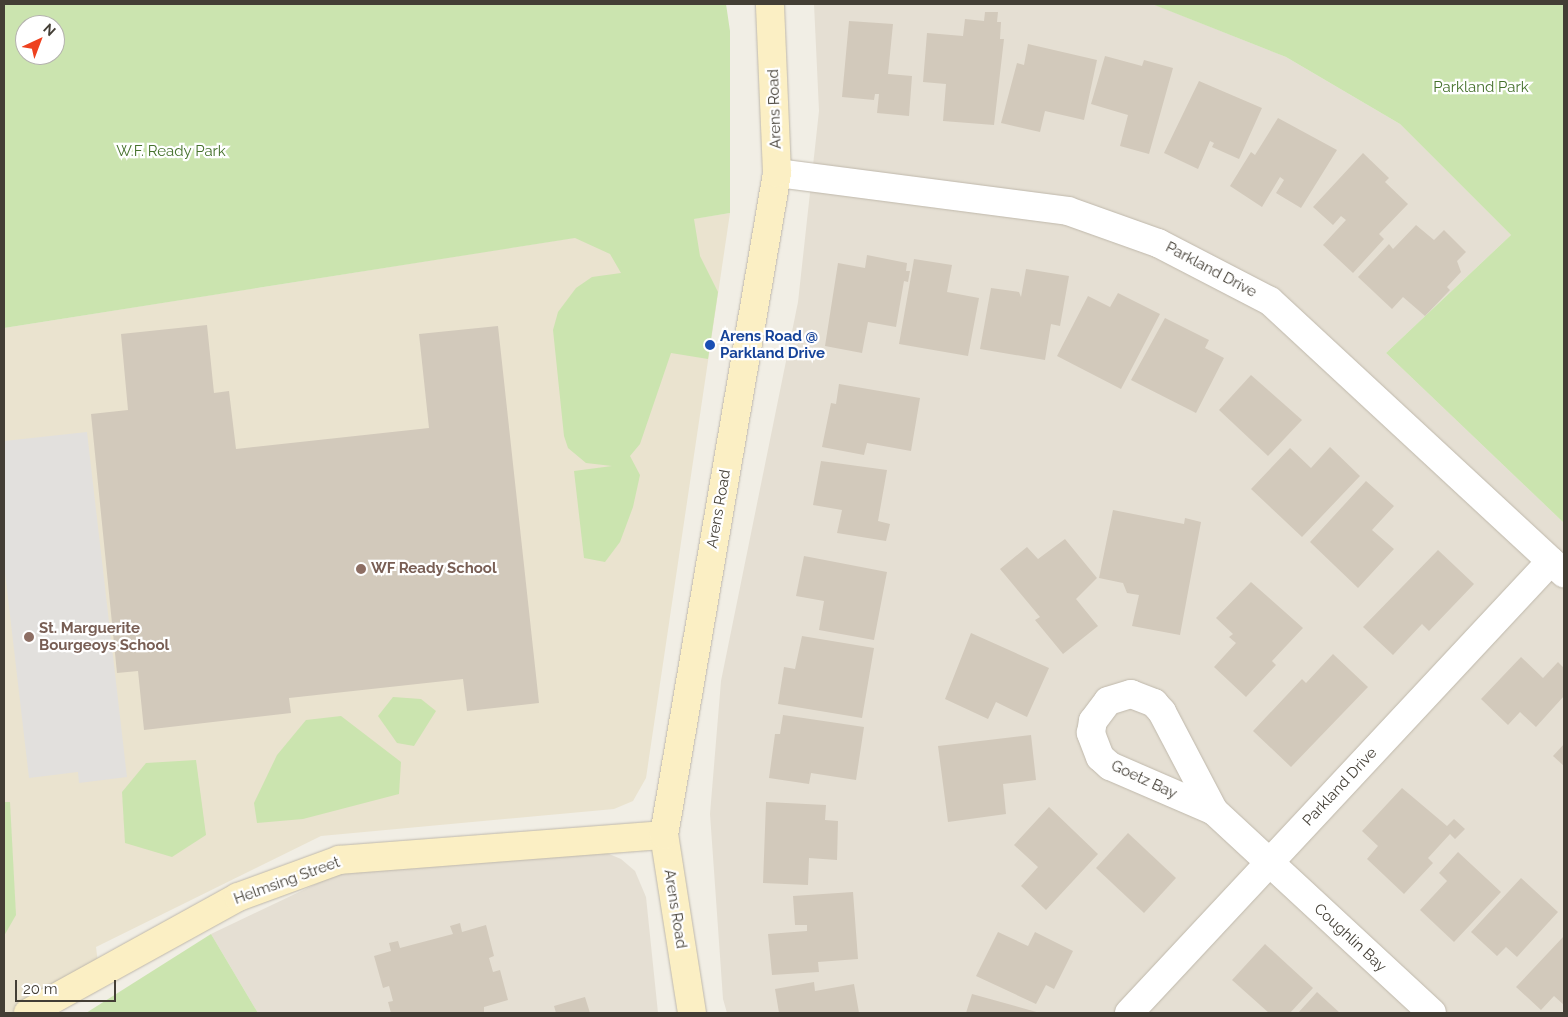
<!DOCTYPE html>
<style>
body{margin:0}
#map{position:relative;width:1568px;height:1017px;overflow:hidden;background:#f1eee5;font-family:Raleway,sans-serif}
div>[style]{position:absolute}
.residential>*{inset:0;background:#e5dfd3}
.education>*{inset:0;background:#eae3cf}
.green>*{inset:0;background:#cbe4af}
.parking>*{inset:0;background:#e2e0dd}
.building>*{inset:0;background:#d2c9bb}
.roads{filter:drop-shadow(0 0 1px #bfb8ab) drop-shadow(0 0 1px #bfb8ab)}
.street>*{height:28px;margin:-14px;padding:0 14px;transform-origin:14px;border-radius:14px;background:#fff}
.secondary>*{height:28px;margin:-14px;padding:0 14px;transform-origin:14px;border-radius:14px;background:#fbefc4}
.dots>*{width:14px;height:14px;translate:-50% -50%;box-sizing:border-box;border:2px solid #fff;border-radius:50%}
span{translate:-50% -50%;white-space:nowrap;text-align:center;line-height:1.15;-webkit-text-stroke:4.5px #fff;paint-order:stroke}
.park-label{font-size:15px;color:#45712c}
.street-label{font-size:15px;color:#433e35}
.transit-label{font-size:15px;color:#164399;font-weight:700}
.left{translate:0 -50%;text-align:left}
.education-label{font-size:15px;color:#785e54;font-weight:700}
.frame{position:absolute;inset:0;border:5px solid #433e35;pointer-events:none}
.north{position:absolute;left:15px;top:15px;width:50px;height:50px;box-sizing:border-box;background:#fff;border:1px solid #b4b2ae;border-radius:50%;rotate:43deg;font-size:14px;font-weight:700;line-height:20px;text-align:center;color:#433e35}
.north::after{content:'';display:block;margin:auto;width:18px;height:22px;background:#ee411f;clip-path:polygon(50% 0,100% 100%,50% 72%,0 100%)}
.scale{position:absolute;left:15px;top:980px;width:101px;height:22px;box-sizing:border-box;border:2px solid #433e35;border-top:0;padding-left:6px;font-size:15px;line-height:18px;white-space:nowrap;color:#433e35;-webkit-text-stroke:4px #fff;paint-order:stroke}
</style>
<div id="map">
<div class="residential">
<i style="clip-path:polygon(814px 4px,1153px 4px,1286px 57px,1400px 124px,1511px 235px,1386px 353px,1564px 523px,1564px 1013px,727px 1013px,723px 999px,710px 814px,721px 681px,798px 302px,819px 111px)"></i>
<i style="clip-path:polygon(595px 848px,621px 859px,635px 871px,646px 897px,658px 1013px,258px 1013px,211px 934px,337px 874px)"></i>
</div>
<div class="education">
<i style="clip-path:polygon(730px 213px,646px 778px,633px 801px,614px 809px,321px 836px,96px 947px,99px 971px,28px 1013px,4px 1013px,4px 328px)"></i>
</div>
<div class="green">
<i style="clip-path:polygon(evenodd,4px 4px,726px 4px,730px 31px,730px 213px,694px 219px,700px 256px,718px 292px,708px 359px,671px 353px,640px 444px,630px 456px,640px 475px,633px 507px,620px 542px,605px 562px,584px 558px,574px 471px,612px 466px,586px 463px,568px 448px,564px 436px,553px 330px,558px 312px,576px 288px,592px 277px,621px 273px,610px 254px,575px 238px,4px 328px,4px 4px,25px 25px,55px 25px,55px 55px,25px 55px,25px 25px)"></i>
<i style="clip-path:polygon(1152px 4px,1564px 4px,1564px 523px,1386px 353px,1511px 235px,1400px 124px,1286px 57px)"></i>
<i style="clip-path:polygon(393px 697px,421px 699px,436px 711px,414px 746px,397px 743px,378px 716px)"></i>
<i style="clip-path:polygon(341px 716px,401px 762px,399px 794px,303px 819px,257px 823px,254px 803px,277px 755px,306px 720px)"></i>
<i style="clip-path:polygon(196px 760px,206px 835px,172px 857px,125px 843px,122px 792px,146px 763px)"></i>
<i style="clip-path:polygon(4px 802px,10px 802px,16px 915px,4px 936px)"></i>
<i style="clip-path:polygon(211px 934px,258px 1013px,86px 1013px)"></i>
</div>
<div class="parking">
<i style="clip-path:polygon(87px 432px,127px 777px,79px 783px,78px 772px,29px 778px,4px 564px,4px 441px)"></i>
</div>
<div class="building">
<i style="clip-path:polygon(985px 12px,998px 12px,997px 22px,1001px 22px,1000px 39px,1004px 39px,994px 125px,943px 121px,946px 84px,923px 82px,927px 33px,963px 36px,965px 19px,984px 21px)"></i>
<i style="clip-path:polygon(849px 21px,893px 24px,888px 74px,912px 76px,909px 116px,877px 113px,879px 94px,875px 94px,874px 100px,842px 97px)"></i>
<i style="clip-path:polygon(1028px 44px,1097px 60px,1084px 120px,1045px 111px,1040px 132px,1001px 123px,1017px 63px,1024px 65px)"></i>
<i style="clip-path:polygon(1105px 56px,1142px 66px,1144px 60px,1173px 68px,1149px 154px,1120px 146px,1128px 115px,1091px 104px)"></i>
<i style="clip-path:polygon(1199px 81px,1262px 108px,1239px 159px,1212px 147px,1214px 143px,1210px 141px,1198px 169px,1164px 153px)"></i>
<i style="clip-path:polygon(1278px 118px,1337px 150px,1301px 208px,1276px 193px,1284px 180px,1280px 177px,1262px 207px,1230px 186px,1251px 152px,1255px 155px)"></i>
<i style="clip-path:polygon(1363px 153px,1389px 178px,1385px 182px,1408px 204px,1379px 234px,1384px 239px,1353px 273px,1323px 245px,1346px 220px,1341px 216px,1333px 225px,1313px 207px)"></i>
<i style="clip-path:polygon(1416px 225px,1434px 240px,1444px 230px,1466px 252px,1457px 261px,1461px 272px,1447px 287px,1450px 290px,1425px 316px,1403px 297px,1392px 309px,1358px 277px,1389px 244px,1393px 249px)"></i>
<i style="clip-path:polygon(867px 255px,907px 263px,906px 271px,910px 271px,908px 282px,904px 281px,896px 327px,868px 322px,862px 353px,825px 346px,838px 263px,865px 268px)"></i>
<i style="clip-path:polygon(914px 259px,952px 265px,947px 292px,979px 298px,968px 356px,899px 344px)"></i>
<i style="clip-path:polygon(1026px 269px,1069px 276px,1060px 326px,1051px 324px,1045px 360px,980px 349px,991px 288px,1019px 292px,1021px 297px)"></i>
<i style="clip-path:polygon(1118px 293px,1160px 314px,1121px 389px,1057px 356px,1088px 296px,1110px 307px)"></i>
<i style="clip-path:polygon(1165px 318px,1209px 340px,1205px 348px,1224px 358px,1196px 413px,1131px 380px)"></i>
<i style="clip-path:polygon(207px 325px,214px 393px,229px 391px,236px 449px,429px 428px,419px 334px,498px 326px,539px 703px,467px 711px,463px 679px,289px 698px,291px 713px,144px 730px,138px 671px,117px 673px,91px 414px,128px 410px,121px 334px)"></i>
<i style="clip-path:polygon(1251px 375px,1302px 420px,1268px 456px,1219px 410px)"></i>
<i style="clip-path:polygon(839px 384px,920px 398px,911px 451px,867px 443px,864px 455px,822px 447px,831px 403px,836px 404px)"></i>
<i style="clip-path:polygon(1330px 447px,1360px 476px,1302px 537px,1251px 489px,1290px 448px,1311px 468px)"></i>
<i style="clip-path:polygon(821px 461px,887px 470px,878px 521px,890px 524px,886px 541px,837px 533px,842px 510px,813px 505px)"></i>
<i style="clip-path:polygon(1366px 481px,1394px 506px,1372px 530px,1394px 549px,1358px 588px,1310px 542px)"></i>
<i style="clip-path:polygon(1113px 510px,1184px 524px,1185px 518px,1201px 522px,1180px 635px,1132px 626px,1139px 595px,1127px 593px,1123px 583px,1099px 578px)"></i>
<i style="clip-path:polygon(1065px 539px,1097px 578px,1076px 599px,1098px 626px,1063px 654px,1035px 620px,1040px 617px,1000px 569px,1027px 547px,1038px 559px)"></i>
<i style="clip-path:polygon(1438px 550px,1474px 584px,1429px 631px,1422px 624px,1393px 655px,1363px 627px)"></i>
<i style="clip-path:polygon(804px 556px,887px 572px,874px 640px,819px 630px,824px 601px,796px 596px)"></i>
<i style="clip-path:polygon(1251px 582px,1303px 628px,1272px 661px,1276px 665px,1246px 697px,1214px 667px,1236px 643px,1229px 637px,1233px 634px,1216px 618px)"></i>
<i style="clip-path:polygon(971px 633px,1049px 668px,1027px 717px,996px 702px,988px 719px,945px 699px)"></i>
<i style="clip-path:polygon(802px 636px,874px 648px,862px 718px,778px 704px,784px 667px,795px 669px)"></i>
<i style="clip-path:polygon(1333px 654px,1368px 687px,1291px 767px,1253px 731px,1302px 679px,1306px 683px)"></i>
<i style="clip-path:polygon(1521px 657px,1543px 678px,1558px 662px,1564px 668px,1564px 696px,1536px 727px,1520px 712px,1508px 725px,1481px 699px)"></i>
<i style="clip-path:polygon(783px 715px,864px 727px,856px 780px,811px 773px,809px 784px,769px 778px,775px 734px,780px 734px)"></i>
<i style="clip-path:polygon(1031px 735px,1036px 780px,1003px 784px,1006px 814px,948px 822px,938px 746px)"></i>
<i style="clip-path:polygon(1564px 744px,1564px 766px,1553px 756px)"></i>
<i style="clip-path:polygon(1402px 788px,1447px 826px,1454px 819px,1465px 829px,1455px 839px,1450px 834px,1428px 858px,1433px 863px,1404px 894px,1367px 859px,1378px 846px,1362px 831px)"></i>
<i style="clip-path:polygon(766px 802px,826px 805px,825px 820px,838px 821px,837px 860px,809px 858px,808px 885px,763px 883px)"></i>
<i style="clip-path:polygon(1049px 807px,1098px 854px,1046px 910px,1021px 886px,1038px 867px,1014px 845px)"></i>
<i style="clip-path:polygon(1128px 833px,1176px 878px,1144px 913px,1096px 868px)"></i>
<i style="clip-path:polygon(1458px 852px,1501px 892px,1454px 942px,1420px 910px,1447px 881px,1439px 873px)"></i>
<i style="clip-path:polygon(1521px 878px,1558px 912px,1517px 957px,1506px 947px,1497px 956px,1471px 932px)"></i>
<i style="clip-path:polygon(853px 892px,858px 959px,818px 962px,819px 972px,772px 975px,768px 934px,807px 931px,807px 925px,795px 925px,793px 896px)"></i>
<i style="clip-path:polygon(460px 923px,462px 932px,486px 925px,494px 956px,489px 958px,493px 972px,500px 970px,508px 1000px,484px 1007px,484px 1013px,391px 1013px,388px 1002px,393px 1001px,389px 986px,383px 988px,374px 956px,391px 951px,389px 943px,398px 941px,400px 948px,453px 934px,450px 926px)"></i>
<i style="clip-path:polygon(998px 932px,1028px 946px,1035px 932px,1073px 951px,1054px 989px,1046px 985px,1036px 1004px,976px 976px)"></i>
<i style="clip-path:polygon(1564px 936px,1564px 1005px,1554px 996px,1541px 1010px,1516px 987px)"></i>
<i style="clip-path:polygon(1265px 944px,1313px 988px,1290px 1013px,1269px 1013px,1232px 980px)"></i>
<i style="clip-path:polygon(814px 982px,815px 991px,854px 984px,859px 1013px,779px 1013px,775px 989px)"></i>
<i style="clip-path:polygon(1317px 992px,1340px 1013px,1298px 1013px)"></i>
<i style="clip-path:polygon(972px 994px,1040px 1013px,966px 1013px)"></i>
<i style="clip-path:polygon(585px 997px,590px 1013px,556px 1013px,554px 1006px)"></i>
</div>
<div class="roads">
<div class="street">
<i style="left:777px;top:173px;width:293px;rotate:7.4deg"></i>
<i style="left:1068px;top:211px;width:96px;rotate:19.6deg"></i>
<i style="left:1158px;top:243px;width:126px;rotate:27.4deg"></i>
<i style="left:1270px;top:301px;width:401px;rotate:42.8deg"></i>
<i style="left:1131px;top:694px;width:25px;rotate:21deg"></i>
<i style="left:1154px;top:703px;width:12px;rotate:48deg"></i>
<i style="left:1162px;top:712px;width:112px;rotate:62.3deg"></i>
<i style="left:1214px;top:811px;width:113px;rotate:-156.6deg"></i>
<i style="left:1110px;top:766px;width:13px;rotate:-138deg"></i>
<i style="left:1100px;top:757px;width:26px;rotate:-111deg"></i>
<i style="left:1091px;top:733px;width:12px;rotate:-81deg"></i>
<i style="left:1093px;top:721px;width:25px;rotate:-53deg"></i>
<i style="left:1108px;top:701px;width:24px;rotate:-17deg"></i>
<i style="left:1214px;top:811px;width:297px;rotate:42.8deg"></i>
<i style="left:1129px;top:1013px;width:618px;rotate:-46.97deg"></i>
</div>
<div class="secondary">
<i style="left:28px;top:1013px;width:240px;rotate:-28.9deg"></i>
<i style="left:238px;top:897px;width:108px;rotate:-20.1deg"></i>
<i style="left:339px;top:860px;width:326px;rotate:-4.4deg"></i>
<i style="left:692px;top:1013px;width:180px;rotate:-98.9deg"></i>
<i style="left:664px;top:835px;width:672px;rotate:-80.31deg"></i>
<i style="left:777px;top:173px;width:169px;rotate:-92.4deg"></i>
</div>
</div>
<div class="dots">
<i style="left:710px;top:345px;background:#1a4fb4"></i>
<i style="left:361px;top:569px;background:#8d6e63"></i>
<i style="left:29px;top:637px;background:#8d6e63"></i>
</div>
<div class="park-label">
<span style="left:1481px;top:88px">Parkland Park</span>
<span style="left:171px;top:152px">W.F. Ready Park</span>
</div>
<div class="street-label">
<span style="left:775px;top:109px;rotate:-92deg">Arens Road</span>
<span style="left:1211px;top:270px;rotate:28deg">Parkland Drive</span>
<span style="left:719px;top:509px;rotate:-80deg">Arens Road</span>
<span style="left:1144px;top:780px;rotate:25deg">Goetz Bay</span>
<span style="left:1340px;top:787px;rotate:-47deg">Parkland Drive</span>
<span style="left:287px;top:881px;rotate:-20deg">Helmsing Street</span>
<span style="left:675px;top:909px;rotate:81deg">Arens Road</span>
<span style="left:1350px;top:938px;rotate:43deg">Coughlin Bay</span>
</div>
<div class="transit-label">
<span class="left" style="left:720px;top:345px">Arens Road @<br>Parkland Drive</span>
</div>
<div class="education-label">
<span class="left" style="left:371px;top:569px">WF Ready School</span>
<span class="left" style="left:39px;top:637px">St. Marguerite<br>Bourgeoys School</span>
</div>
<div class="frame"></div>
<div class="north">N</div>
<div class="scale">20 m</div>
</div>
